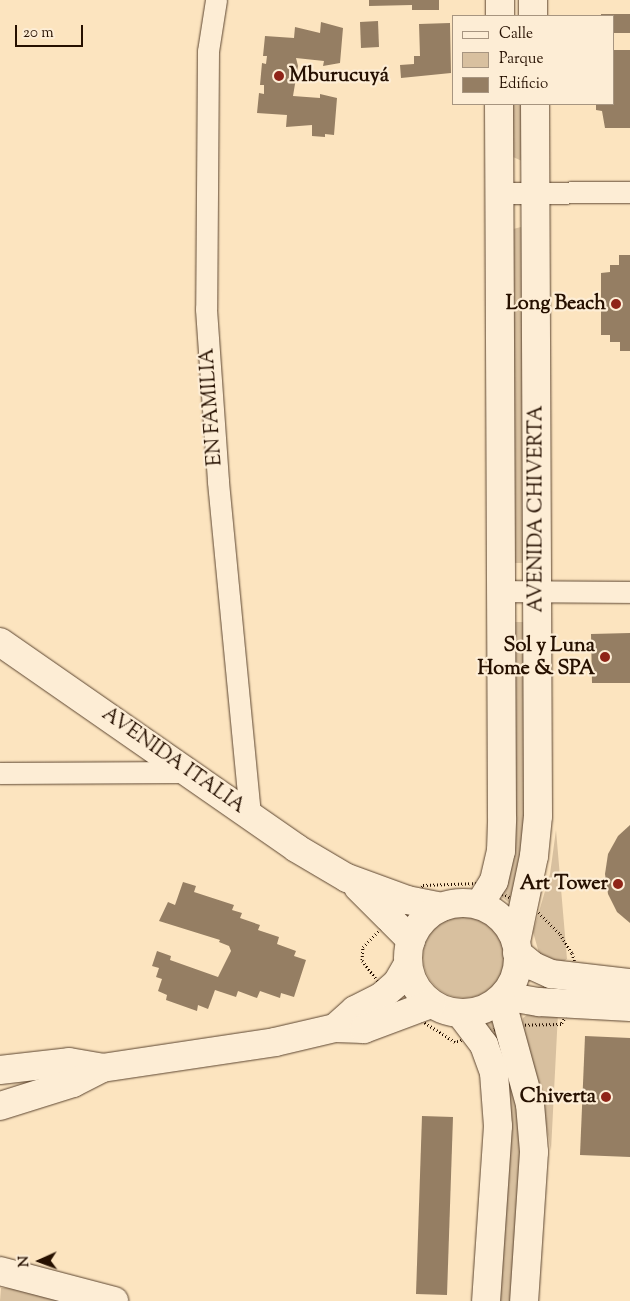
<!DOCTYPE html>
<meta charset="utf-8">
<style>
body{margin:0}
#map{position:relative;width:630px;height:1301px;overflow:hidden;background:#fce4bf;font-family:"Sorts Mill Goudy",serif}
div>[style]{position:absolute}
.green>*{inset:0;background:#d8c09f}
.round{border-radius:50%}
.building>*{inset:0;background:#957e63}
.path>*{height:3px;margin-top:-1.5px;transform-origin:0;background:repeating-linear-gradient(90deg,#261000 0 1px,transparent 0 3.5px)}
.roads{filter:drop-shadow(0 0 1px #5c4530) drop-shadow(0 0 1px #5c4530)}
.minor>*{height:21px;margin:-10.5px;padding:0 10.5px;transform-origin:10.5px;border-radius:10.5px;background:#fdedd5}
.tertiary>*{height:28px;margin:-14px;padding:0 14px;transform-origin:14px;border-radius:14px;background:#fdedd5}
.tertiary>.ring{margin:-14px;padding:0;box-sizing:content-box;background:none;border:28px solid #fdedd5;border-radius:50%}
.secondary>*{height:28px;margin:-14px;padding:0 14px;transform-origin:14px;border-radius:14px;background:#fdedd5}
.dots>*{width:14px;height:14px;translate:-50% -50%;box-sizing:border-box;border:2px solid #fdedd5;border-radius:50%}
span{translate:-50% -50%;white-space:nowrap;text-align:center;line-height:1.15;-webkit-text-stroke:4.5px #fdedd5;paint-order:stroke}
.poi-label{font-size:20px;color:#261000;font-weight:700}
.left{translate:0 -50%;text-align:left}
.right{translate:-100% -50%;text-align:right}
.street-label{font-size:20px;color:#261000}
.legend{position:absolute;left:452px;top:15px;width:162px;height:90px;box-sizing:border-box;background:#fdedd5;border:1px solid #a79580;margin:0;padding:6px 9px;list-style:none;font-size:15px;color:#261000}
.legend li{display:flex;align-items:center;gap:10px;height:25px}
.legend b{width:25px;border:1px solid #a79580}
.north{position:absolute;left:15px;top:1236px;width:50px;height:50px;-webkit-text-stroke:4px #fdedd5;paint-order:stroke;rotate:268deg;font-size:14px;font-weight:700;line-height:20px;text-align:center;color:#261000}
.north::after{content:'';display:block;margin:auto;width:18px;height:22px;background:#261000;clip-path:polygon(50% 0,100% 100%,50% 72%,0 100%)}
.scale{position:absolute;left:15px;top:25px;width:68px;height:22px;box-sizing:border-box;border:2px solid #261000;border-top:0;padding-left:6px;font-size:15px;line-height:18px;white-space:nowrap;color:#261000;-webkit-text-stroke:4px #fdedd5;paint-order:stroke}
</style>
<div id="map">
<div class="green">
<i style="clip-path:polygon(512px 104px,525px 104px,522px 161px,513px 157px)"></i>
<i style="clip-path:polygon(521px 227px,525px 229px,526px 563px,514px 563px,513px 229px)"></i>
<i style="clip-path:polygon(512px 622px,527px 622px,528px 824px,511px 904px,500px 896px)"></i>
<i style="clip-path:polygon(556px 830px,567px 959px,557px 966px,539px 953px,533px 932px,550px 874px)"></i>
<i class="round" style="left:423px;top:916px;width:82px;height:82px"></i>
<i style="clip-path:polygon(532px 1011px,558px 1013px,551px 1151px,538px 1079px,521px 1031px,523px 1018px)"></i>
<i style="clip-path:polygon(498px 1017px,519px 1107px,521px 1158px,513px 1301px,500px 1301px,484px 1025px)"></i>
<i style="clip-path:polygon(1px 1288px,14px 1288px,63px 1301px,0 1301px)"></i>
</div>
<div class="building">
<i style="clip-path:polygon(369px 0,439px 0,439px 10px,412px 10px,412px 5px,369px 6px)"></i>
<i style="clip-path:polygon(601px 14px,630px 14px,630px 33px,614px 33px,614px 16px,601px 16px)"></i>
<i style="clip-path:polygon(378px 21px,379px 47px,361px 48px,360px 22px)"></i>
<i style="clip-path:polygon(321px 22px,343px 28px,340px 63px,323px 66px,324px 61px,296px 58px,298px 66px,293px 96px,320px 98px,320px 94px,337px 98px,334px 135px,325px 134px,325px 137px,312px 136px,312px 125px,286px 127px,287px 115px,257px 113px,259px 93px,264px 94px,264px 85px,260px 85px,262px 63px,266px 64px,267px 56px,263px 56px,265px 36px,294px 38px,295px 27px,320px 33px)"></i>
<i style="clip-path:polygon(450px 23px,451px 73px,401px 78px,400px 65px,414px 64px,414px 56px,420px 56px,419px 24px)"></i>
<i style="clip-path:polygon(614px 50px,630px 50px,630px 128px,605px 128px,602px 111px,596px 110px,596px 104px,614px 104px)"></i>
<i style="clip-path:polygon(619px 255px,630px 255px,630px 351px,620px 351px,620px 342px,610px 342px,610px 335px,601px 335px,601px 273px,610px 272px,610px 265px,619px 265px)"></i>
<i style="clip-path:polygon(630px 633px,630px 683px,592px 683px,591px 634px)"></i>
<i style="clip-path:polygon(630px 825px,630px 923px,617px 912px,608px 894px,605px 874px,608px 854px,618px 836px)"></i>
<i style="clip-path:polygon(183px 882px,196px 886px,194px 892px,234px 905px,232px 910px,242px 913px,240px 918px,260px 925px,258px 930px,279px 937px,277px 944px,296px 951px,294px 956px,306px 960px,294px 997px,281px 993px,280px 998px,260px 991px,257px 998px,238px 991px,236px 997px,215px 990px,208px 1009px,198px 1005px,197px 1011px,166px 1000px,167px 995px,158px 991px,162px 979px,156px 977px,159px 968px,152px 966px,157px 951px,171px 956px,170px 960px,218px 977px,231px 951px,229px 946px,219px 942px,220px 940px,159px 921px,168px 902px,175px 905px)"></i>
<i style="clip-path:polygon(585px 1036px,630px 1038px,630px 1157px,580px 1155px)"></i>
<i style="clip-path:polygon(422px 1116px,453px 1117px,447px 1295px,416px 1294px)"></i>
</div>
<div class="path">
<i style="left:480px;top:883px;width:62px;rotate:25.7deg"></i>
<i style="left:536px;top:910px;width:34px;rotate:45deg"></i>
<i style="left:560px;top:934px;width:22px;rotate:58deg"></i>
<i style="left:572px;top:953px;width:28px;rotate:73deg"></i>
<i style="left:580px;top:980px;width:25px;rotate:106deg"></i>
<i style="left:573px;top:1004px;width:23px;rotate:121deg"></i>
<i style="left:561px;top:1024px;width:53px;rotate:178.9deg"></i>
<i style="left:508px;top:1025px;width:56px;rotate:162.2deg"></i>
<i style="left:455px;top:1042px;width:43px;rotate:-147.4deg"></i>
<i style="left:419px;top:1019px;width:43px;rotate:-140.7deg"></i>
<i style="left:386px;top:992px;width:40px;rotate:-127deg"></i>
<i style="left:362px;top:960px;width:13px;rotate:-86deg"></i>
<i style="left:363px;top:947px;width:86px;rotate:-45.9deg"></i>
<i style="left:423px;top:885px;width:57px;rotate:-2deg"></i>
</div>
<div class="roads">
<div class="minor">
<i style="left:216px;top:0;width:52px;rotate:98.9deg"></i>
<i style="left:208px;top:51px;width:258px;rotate:90.4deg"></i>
<i style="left:206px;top:309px;width:173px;rotate:86deg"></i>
<i style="left:218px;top:482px;width:334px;rotate:84.5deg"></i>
<i style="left:498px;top:193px;width:132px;rotate:-0.4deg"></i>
<i style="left:500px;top:591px;width:130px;rotate:0.4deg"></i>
<i style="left:0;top:773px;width:187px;rotate:-0.3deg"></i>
</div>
<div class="tertiary">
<i style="left:533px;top:0;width:16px;rotate:90deg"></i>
<i style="left:500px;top:16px;width:16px;rotate:-90deg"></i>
<i style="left:0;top:642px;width:361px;rotate:34.8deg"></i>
<i style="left:296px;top:848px;width:59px;rotate:30.5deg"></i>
<i style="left:347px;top:878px;width:64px;rotate:20.1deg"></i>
<i style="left:407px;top:900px;width:36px;rotate:11deg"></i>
<i style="left:358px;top:887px;width:75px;rotate:45deg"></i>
<i class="ring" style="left:408px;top:903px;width:82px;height:82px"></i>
<i style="left:479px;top:905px;width:28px;rotate:-58deg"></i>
<i style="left:494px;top:881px;width:31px;rotate:-77deg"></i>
<i style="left:501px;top:851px;width:33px;rotate:-88deg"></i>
<i style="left:502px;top:818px;width:714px;rotate:-90.24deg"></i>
<i style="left:516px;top:942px;width:88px;rotate:-78.2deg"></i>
<i style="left:534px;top:856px;width:40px;rotate:-84.3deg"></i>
<i style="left:538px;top:816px;width:712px;rotate:-90.24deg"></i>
<i style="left:517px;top:953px;width:21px;rotate:39deg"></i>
<i style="left:533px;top:966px;width:20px;rotate:24deg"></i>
<i style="left:551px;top:974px;width:80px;rotate:6.5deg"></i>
<i style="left:504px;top:996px;width:36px;rotate:10deg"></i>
<i style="left:539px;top:1002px;width:91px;rotate:3.1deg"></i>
<i style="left:501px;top:999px;width:109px;rotate:74.6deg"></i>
<i style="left:530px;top:1104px;width:48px;rotate:85.2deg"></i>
<i style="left:534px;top:1152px;width:149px;rotate:93.8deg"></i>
<i style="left:460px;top:1013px;width:40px;rotate:53deg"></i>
<i style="left:484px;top:1045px;width:30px;rotate:70deg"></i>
<i style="left:494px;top:1073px;width:53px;rotate:85.7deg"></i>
<i style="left:498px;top:1126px;width:175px;rotate:93.9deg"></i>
<i style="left:335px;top:1028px;width:27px;rotate:-42deg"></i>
<i style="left:355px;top:1010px;width:30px;rotate:-27deg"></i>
<i style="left:382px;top:996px;width:20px;rotate:-41deg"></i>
<i style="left:397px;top:983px;width:22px;rotate:-60deg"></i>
<i style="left:0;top:1070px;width:69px;rotate:-6.6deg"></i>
<i style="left:69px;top:1062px;width:34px;rotate:10deg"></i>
<i style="left:0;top:1106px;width:77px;rotate:-17.5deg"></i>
<i style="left:73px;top:1083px;width:33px;rotate:-27deg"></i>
<i style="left:102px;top:1068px;width:175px;rotate:-8.5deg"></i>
<i style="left:275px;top:1042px;width:62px;rotate:-13.1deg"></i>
<i style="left:335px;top:1028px;width:29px;rotate:2deg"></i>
<i style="left:364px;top:1029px;width:72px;rotate:-20.5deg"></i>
</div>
<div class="secondary">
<i style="left:0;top:1271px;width:118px;rotate:14.7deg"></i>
</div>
</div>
<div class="dots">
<i style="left:279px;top:76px;background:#8f2418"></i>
<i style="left:616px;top:304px;background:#8f2418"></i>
<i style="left:605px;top:657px;background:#8f2418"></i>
<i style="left:618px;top:884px;background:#8f2418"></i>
<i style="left:606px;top:1097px;background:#8f2418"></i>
</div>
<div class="poi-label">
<span class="left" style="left:289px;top:76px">Mburucuyá</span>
<span class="right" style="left:606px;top:304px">Long Beach</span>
<span class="right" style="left:595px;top:658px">Sol y Luna<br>Home &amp; SPA</span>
<span class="right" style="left:608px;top:884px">Art Tower</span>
<span class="right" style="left:596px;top:1097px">Chiverta</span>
</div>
<div class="street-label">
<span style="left:212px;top:407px;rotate:-94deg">EN FAMILIA</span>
<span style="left:537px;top:509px;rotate:-90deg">AVENIDA CHIVERTA</span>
<span style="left:173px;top:761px;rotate:35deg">AVENIDA ITALIA</span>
</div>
<ul class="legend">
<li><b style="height:6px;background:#fdedd5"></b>Calle</li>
<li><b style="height:14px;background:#d8c09f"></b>Parque</li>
<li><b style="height:14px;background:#957e63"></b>Edificio</li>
</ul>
<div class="north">N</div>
<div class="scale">20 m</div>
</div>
